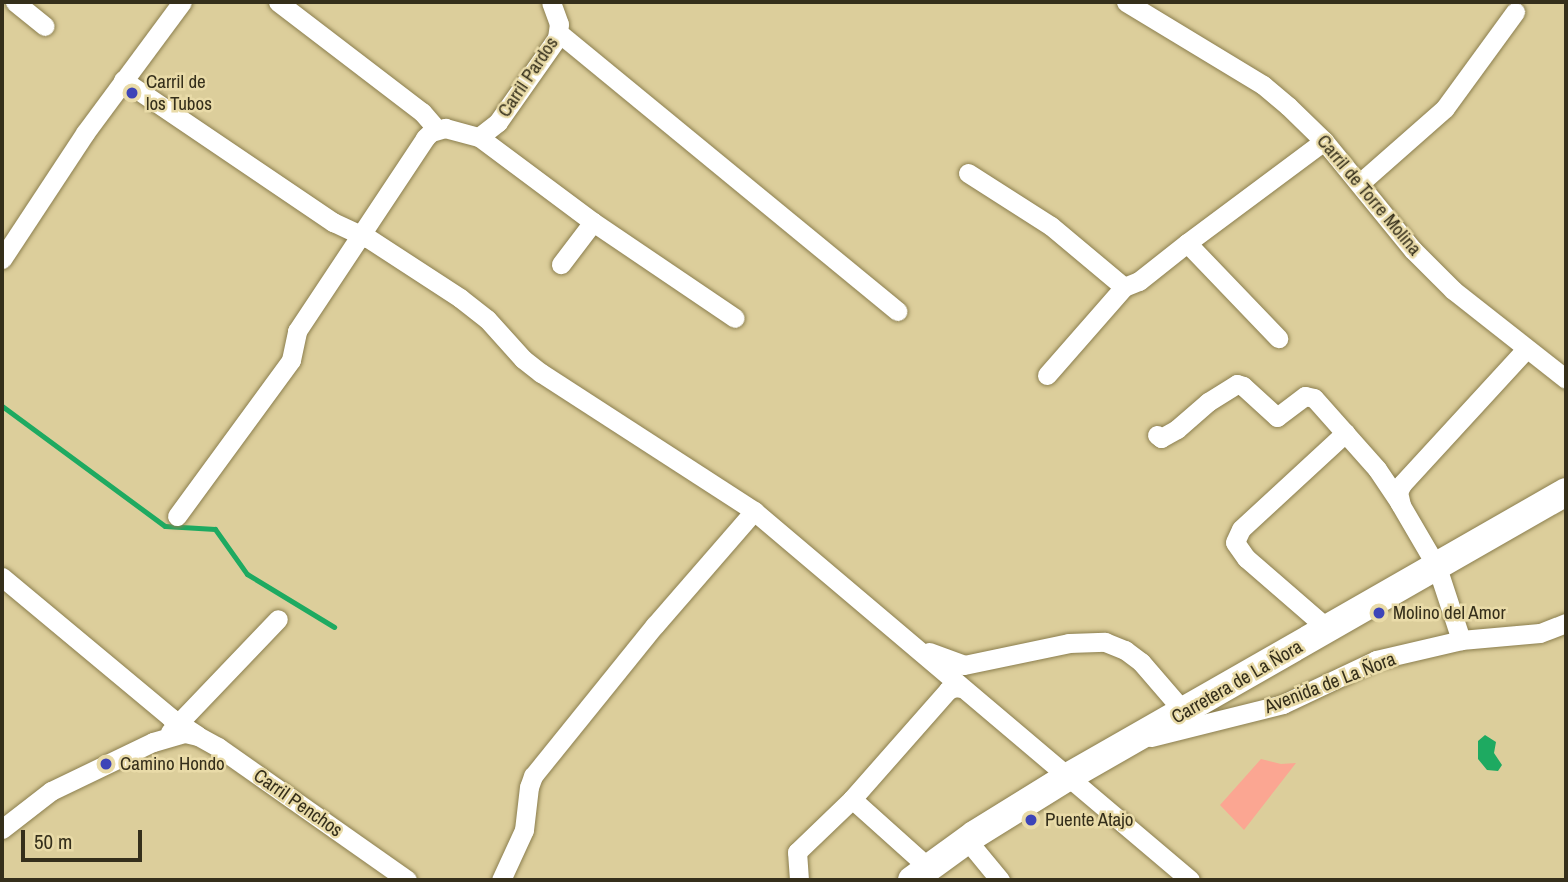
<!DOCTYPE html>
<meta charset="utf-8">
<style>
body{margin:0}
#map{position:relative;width:1568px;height:882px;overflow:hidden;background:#dcce9b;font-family:"Archivo Narrow",sans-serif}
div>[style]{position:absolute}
.green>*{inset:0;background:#fba692}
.water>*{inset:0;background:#1eaa61}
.stream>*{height:5px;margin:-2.5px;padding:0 2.5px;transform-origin:2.5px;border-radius:2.5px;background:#1eaa61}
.roads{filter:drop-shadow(0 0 2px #8b7e4e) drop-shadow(0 0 2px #8b7e4e)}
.minor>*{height:19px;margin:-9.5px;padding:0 9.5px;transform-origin:9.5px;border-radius:9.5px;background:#fff}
.secondary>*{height:28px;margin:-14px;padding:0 14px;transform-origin:14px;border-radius:14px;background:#fff}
.dots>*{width:19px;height:19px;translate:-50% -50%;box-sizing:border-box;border:4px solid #e9dba8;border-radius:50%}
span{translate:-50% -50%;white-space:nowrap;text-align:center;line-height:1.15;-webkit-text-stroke:5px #e9dba8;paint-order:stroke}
.street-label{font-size:19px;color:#352f1b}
.poi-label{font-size:19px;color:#352f1b}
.left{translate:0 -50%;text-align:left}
.frame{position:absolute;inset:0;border:4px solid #352f1b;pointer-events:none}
.scale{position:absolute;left:21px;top:830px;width:121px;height:32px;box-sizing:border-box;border:4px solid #352f1b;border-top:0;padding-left:9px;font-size:21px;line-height:24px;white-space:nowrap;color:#352f1b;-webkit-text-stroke:5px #e9dba8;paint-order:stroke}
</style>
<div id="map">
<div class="green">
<i style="clip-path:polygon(1261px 759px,1281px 764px,1296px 763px,1244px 830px,1220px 805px)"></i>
</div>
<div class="water">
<i style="clip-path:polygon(1485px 735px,1496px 742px,1494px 753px,1502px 765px,1498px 771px,1487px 770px,1478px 759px,1478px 741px)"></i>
</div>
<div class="stream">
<i style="left:2px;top:406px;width:202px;rotate:36.4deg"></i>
<i style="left:165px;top:526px;width:50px;rotate:3.4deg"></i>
<i style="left:215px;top:529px;width:55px;rotate:54.6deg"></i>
<i style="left:247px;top:574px;width:102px;rotate:31.3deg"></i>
</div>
<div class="roads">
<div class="minor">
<i style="left:15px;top:2px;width:38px;rotate:39deg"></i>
<i style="left:278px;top:2px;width:181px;rotate:37.4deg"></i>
<i style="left:422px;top:112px;width:23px;rotate:49deg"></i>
<i style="left:1126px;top:2px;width:160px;rotate:31.2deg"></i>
<i style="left:1263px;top:85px;width:33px;rotate:40deg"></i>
<i style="left:1288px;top:106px;width:50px;rotate:44.2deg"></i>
<i style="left:1324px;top:141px;width:141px;rotate:50.8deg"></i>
<i style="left:1413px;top:250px;width:57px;rotate:45deg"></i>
<i style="left:1453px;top:290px;width:144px;rotate:38.2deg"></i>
<i style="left:559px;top:33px;width:438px;rotate:39.4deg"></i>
<i style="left:123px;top:80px;width:254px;rotate:34.1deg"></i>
<i style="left:333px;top:222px;width:38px;rotate:25deg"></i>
<i style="left:368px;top:238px;width:110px;rotate:33.1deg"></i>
<i style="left:460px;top:298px;width:34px;rotate:38deg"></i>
<i style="left:487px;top:319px;width:54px;rotate:48deg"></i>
<i style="left:523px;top:359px;width:23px;rotate:38deg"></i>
<i style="left:541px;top:373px;width:254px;rotate:32.9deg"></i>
<i style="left:754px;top:511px;width:571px;rotate:40.24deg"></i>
<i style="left:479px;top:137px;width:142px;rotate:36.7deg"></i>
<i style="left:593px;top:222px;width:53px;rotate:127.3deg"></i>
<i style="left:968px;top:173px;width:98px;rotate:32.6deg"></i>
<i style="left:1051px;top:226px;width:95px;rotate:39.9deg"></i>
<i style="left:1124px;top:287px;width:117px;rotate:131.2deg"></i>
<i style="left:1360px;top:183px;width:113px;rotate:-41.4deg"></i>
<i style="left:1445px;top:108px;width:119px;rotate:-53.9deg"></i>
<i style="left:593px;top:222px;width:171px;rotate:34.1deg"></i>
<i style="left:1187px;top:243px;width:171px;rotate:-36.7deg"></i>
<i style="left:2px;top:259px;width:151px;rotate:-56.6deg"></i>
<i style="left:85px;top:133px;width:163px;rotate:-53.5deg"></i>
<i style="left:1124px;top:287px;width:16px;rotate:-22deg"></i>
<i style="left:1139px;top:281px;width:61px;rotate:-38.4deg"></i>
<i style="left:1187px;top:243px;width:132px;rotate:46.2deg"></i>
<i style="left:1157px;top:435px;width:5px;rotate:37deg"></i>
<i style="left:1161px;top:438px;width:18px;rotate:-29deg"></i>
<i style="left:1177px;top:429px;width:41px;rotate:-41.1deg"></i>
<i style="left:1208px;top:402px;width:34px;rotate:-32deg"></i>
<i style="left:1237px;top:384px;width:6px;rotate:18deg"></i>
<i style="left:1243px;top:386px;width:46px;rotate:42.4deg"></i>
<i style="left:1277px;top:417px;width:35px;rotate:-37deg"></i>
<i style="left:1305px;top:396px;width:9px;rotate:13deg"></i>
<i style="left:1314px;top:398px;width:95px;rotate:48.4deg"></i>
<i style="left:1377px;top:469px;width:40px;rotate:56deg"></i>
<i style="left:1399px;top:502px;width:75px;rotate:59.7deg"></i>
<i style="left:1437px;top:567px;width:77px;rotate:71.8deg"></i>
<i style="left:1401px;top:505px;width:13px;rotate:-103deg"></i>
<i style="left:1398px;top:492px;width:9px;rotate:-63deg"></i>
<i style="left:1402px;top:484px;width:183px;rotate:-47.4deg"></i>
<i style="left:177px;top:516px;width:193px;rotate:-53.8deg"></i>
<i style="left:291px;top:360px;width:30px;rotate:-78deg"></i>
<i style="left:297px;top:331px;width:232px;rotate:-56.4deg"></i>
<i style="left:425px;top:138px;width:8px;rotate:-45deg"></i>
<i style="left:431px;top:132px;width:15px;rotate:-16deg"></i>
<i style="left:445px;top:128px;width:35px;rotate:15deg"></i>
<i style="left:479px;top:137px;width:24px;rotate:-38deg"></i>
<i style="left:498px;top:122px;width:103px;rotate:-54.9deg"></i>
<i style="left:557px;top:38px;width:14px;rotate:-82deg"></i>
<i style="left:559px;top:24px;width:23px;rotate:-110deg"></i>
<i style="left:2px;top:577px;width:220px;rotate:39.8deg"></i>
<i style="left:171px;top:718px;width:31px;rotate:33deg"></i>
<i style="left:1328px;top:629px;width:108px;rotate:-139.1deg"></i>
<i style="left:1246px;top:558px;width:19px;rotate:-125deg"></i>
<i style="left:1235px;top:542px;width:14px;rotate:-65deg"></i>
<i style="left:1241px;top:529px;width:142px;rotate:-42.7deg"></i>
<i style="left:929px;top:652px;width:37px;rotate:20deg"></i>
<i style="left:964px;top:665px;width:107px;rotate:-11.8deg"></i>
<i style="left:1069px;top:643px;width:36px;rotate:-2deg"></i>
<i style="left:1105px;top:642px;width:22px;rotate:22deg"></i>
<i style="left:1125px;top:650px;width:20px;rotate:37deg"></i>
<i style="left:1141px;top:662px;width:67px;rotate:49.2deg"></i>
<i style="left:170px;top:732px;width:156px;rotate:-46.3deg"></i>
<i style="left:1151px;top:737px;width:136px;rotate:-14deg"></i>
<i style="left:1283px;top:704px;width:103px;rotate:-25.3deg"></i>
<i style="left:1376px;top:660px;width:87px;rotate:-13.2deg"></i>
<i style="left:1461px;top:640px;width:79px;rotate:-5.1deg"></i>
<i style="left:1540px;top:633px;width:28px;rotate:-21deg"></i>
<i style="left:852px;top:799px;width:103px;rotate:41.9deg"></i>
<i style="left:2px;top:829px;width:62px;rotate:-37.8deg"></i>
<i style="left:51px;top:791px;width:113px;rotate:-25.7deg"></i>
<i style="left:153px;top:742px;width:33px;rotate:-16deg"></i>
<i style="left:185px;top:733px;width:13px;rotate:13deg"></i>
<i style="left:198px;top:736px;width:23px;rotate:29deg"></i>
<i style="left:218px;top:747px;width:231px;rotate:35.1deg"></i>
<i style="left:967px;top:840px;width:52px;rotate:50.5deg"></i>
<i style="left:501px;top:880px;width:55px;rotate:-65.3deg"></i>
<i style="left:524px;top:830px;width:43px;rotate:-83.4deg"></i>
<i style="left:529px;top:787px;width:12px;rotate:-70deg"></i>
<i style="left:533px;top:776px;width:194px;rotate:-51.1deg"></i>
<i style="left:655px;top:625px;width:151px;rotate:-49deg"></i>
<i style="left:799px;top:880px;width:28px;rotate:-94deg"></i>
<i style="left:797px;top:852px;width:76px;rotate:-43.9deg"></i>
<i style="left:852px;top:799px;width:145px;rotate:-48.6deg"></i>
<i style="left:948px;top:690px;width:8px;rotate:-23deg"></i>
<i style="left:955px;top:687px;width:7px;rotate:8deg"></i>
</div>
<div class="secondary">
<i style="left:912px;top:880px;width:77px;rotate:-36deg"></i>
<i style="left:974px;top:835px;width:108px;rotate:-31.8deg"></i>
<i style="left:1066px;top:778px;width:576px;rotate:-29.77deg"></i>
</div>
</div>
<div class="dots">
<i style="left:132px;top:93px;background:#3d44b8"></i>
<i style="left:1379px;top:613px;background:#3d44b8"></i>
<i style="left:106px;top:764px;background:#3d44b8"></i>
<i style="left:1031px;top:820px;background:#3d44b8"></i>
</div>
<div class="street-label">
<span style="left:528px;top:77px;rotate:-56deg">Carril Pardos</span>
<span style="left:1369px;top:195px;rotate:50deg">Carril de Torre Molina</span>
<span style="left:1237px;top:682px;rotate:-30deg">Carretera de La Ñora</span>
<span style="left:1330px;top:683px;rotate:-21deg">Avenida de La Ñora</span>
<span style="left:298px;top:803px;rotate:35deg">Carril Penchos</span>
</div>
<div class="poi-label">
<span class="left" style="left:146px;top:93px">Carril de<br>los Tubos</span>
<span class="left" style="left:1393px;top:613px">Molino del Amor</span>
<span class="left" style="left:120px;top:764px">Camino Hondo</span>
<span class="left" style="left:1045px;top:820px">Puente Atajo</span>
</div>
<div class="frame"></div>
<div class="scale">50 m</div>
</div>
